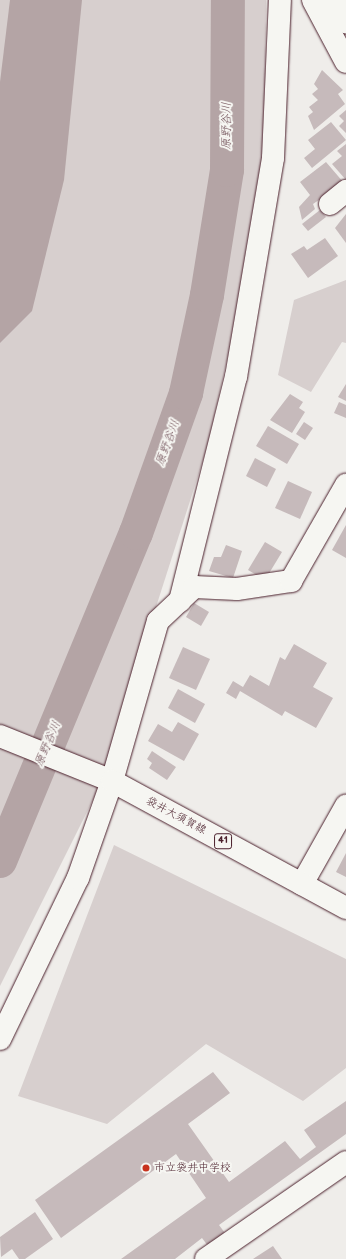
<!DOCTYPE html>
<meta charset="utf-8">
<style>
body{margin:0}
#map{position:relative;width:346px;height:1259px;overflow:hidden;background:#efedea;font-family:"Balsamiq Sans","Klee One",sans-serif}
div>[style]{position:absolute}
.green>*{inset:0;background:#d7cfce}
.water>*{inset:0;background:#b4a4a5}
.river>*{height:34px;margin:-17px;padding:0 17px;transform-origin:17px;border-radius:17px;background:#b4a4a5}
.building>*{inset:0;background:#c6babb}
.roads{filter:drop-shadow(0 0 1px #4a1f2b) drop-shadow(0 0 1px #4a1f2b)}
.street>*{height:22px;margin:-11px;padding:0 11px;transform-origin:11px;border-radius:11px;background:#f6f6f2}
.secondary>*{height:22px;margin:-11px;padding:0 11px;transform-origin:11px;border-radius:11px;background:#f6f6f2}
.primary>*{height:22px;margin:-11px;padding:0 11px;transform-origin:11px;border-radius:11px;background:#f6f6f2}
.dots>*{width:11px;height:11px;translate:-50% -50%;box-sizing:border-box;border:2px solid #f6f6f2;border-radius:50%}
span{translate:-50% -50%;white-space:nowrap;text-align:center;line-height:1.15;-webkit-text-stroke:4px #f6f6f2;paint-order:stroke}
.shield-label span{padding:1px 3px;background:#f6f6f2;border:1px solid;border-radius:3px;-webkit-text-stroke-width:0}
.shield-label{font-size:10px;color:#4a1f2b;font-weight:700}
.street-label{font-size:11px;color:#4a1f2b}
.poi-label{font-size:11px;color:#4a1f2b}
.left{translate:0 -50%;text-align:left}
.water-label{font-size:12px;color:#6f4e56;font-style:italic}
</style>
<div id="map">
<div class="green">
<i style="clip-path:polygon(0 0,266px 0,265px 128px,252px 251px,207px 448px,96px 794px,0 986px)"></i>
<i style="clip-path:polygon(346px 280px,346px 343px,342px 342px,311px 392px,278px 375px,294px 300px)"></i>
<i style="clip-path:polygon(114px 845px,346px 959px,346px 1068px,303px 1101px,206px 1044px,107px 1124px,18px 1096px)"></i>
</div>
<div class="water">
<i style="clip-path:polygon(10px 0,82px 0,64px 180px,32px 311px,0 343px,0 82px)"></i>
</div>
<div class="river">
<i style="left:0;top:861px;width:355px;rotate:-67.5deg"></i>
<i style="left:136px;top:533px;width:149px;rotate:-70.3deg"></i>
<i style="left:186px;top:393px;width:100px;rotate:-77.9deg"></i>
<i style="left:207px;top:295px;width:127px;rotate:-80.9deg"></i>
<i style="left:227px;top:170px;width:170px;rotate:-89.7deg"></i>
</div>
<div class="building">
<i style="clip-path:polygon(322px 70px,343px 90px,338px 94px,345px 104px,314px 130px,308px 116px,313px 112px,309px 107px,318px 100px,312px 94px,318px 89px,314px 84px)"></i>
<i style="clip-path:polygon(346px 110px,346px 133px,339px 126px,344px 121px,339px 116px)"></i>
<i style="clip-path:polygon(331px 122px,346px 140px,312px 168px,304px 158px,315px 149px,308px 140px)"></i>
<i style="clip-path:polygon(346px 144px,346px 180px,332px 164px,342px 156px,337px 151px)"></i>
<i style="clip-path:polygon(326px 162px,344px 183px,313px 204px,315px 209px,302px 220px,299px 207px,310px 195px,300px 182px)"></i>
<i style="clip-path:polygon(320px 210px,326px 217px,308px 231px,302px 224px)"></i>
<i style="clip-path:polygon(346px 214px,346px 243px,335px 228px)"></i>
<i style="clip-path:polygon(325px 238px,338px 256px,308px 278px,291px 254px,304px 246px,307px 250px)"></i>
<i style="clip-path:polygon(346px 384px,346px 401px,338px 397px)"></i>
<i style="clip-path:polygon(290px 394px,303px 402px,299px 408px,305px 412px,292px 433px,270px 420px)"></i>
<i style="clip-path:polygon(339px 402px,346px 405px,346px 418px,334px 413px)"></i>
<i style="clip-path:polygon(304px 422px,313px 428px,305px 440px,296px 434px)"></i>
<i style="clip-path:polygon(268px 426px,299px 444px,287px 464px,256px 446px)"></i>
<i style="clip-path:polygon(255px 458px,276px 469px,267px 487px,246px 476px)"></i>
<i style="clip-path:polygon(288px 481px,312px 492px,300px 519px,275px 508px)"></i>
<i style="clip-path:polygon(346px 525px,346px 558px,332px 550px)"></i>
<i style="clip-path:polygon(265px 542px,282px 552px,265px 580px,248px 570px)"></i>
<i style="clip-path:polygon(226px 545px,242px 551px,233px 578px,209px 571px,214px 557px,221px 557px)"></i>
<i style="clip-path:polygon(194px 603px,209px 612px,201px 626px,186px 617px)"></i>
<i style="clip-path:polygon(294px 644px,327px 663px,313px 687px,333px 698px,316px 728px,285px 711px,282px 716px,240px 691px,236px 699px,226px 693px,233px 681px,243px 687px,250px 675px,269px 686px,280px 657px,285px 660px)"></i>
<i style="clip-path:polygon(183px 647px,210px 659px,196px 690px,169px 678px)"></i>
<i style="clip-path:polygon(178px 689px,205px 704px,195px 723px,168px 708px)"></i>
<i style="clip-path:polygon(178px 722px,199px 734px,184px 761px,148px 741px,158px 724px,172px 732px)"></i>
<i style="clip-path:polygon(152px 751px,176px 767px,167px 780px,149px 768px,152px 763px,147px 759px)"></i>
<i style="clip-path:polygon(346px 853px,346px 877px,336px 872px)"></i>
<i style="clip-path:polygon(213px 1072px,230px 1093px,188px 1124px,229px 1182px,285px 1141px,300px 1159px,316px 1147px,304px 1130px,346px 1101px,346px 1134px,219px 1225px,225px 1233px,208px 1246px,202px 1238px,175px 1259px,121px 1259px,206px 1198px,176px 1154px,61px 1238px,35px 1200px)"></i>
<i style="clip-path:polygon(35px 1212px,53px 1239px,25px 1259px,19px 1259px,12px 1249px,1px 1257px,0 1237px)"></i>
<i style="clip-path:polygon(273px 1246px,282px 1259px,253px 1259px)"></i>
</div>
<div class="roads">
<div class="street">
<i style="left:313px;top:0;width:70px;rotate:62deg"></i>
<i style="left:335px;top:0;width:25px;rotate:64deg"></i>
<i style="left:330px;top:204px;width:21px;rotate:-39deg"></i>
<i style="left:180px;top:601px;width:231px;rotate:-76deg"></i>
<i style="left:236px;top:377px;width:222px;rotate:-80.4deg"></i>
<i style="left:273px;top:158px;width:158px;rotate:-87.5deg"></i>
<i style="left:0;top:1039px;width:179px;rotate:-64.2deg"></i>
<i style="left:78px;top:878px;width:103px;rotate:-70.7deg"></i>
<i style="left:112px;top:781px;width:166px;rotate:-74deg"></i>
<i style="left:158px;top:621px;width:50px;rotate:-43.4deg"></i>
<i style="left:194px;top:587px;width:43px;rotate:2.7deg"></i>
<i style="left:237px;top:589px;width:55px;rotate:-8.4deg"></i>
<i style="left:291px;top:581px;width:111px;rotate:-60.2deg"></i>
<i style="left:206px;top:1259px;width:170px;rotate:-34.7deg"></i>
</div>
<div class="secondary">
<i style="left:302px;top:884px;width:90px;rotate:-60.6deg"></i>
</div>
<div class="primary">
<i style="left:0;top:736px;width:121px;rotate:21.9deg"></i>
<i style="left:112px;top:781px;width:266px;rotate:28.5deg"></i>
</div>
</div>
<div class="dots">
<i style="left:146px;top:1168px;background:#c8321e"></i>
</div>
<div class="shield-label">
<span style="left:223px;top:841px">41</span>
</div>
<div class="street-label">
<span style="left:176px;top:816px;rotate:28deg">袋井大須賀線</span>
</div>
<div class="poi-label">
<span class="left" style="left:154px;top:1168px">市立袋井中学校</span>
</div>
<div class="water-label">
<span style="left:227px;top:126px;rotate:-90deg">原野谷川</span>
<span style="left:168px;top:443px;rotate:-70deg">原野谷川</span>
<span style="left:48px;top:744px;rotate:-67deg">原野谷川</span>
</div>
</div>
